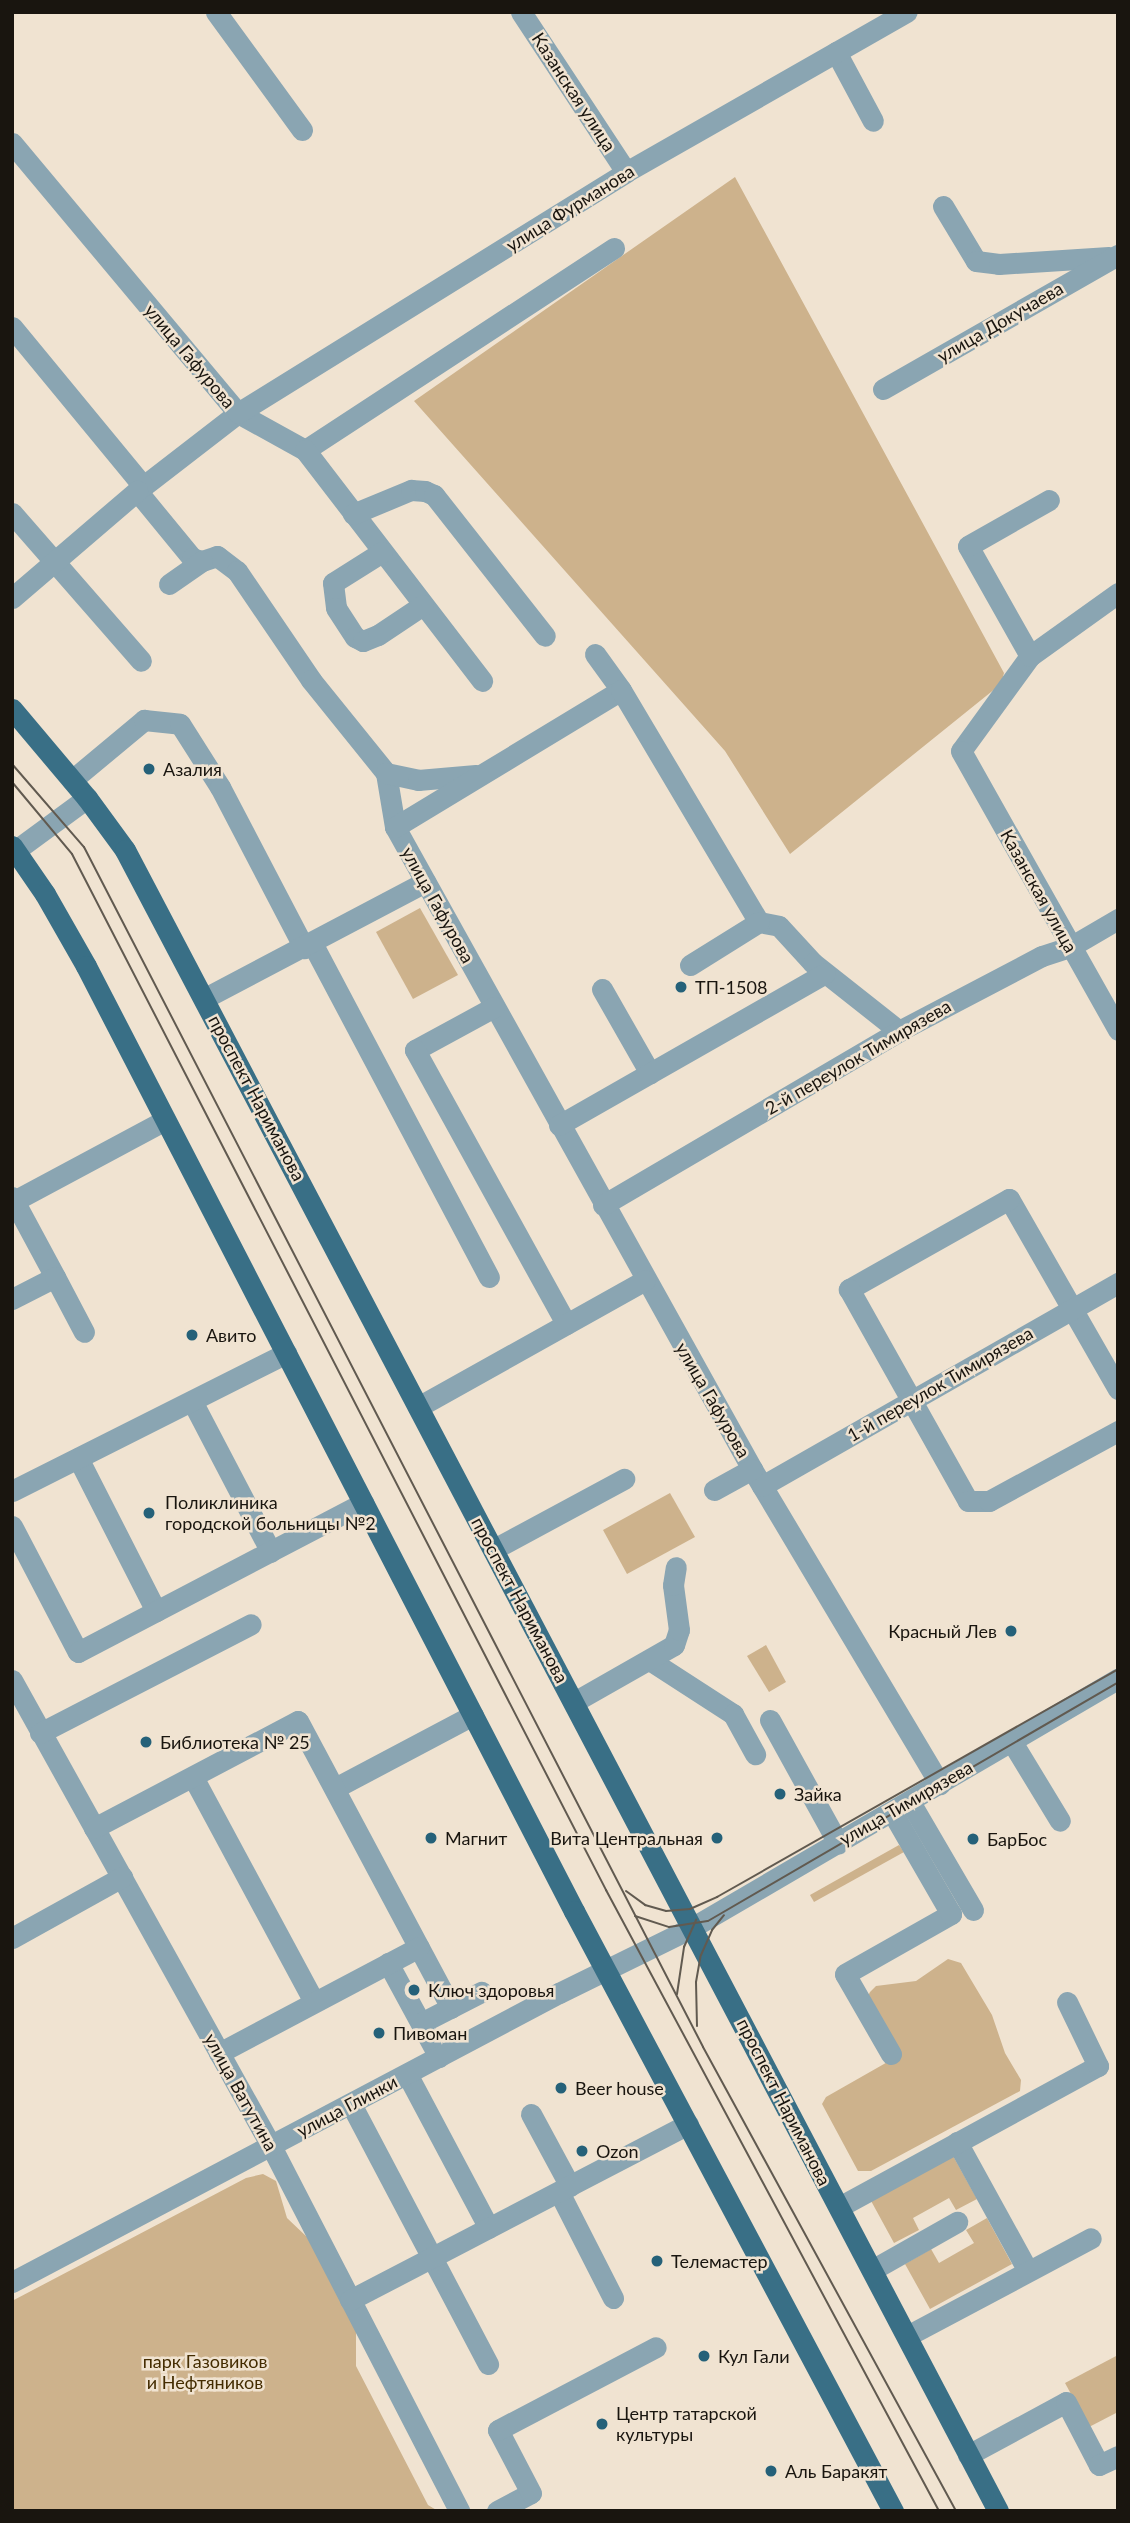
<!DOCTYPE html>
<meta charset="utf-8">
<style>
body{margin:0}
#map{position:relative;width:1130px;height:2523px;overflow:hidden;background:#f0e3d1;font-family:Lato,sans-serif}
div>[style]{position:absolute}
.green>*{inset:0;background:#cdb28c}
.minor>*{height:21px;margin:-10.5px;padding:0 10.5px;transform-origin:10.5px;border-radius:10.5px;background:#8aa5b2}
.major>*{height:21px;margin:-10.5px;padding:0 10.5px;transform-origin:10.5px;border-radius:10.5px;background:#396f86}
.tram>*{height:2px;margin:-1px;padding:0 1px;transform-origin:1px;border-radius:1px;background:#615a50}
.dots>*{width:19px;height:19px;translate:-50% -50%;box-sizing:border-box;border:4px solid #f0e3d1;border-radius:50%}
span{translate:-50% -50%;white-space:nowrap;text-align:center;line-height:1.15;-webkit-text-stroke:5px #f0e3d1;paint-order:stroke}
.street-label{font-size:18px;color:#19150f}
.poi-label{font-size:18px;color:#19150f}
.left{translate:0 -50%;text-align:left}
.right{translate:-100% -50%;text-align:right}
.park-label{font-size:18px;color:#442c01}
.frame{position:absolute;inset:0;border:14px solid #19150f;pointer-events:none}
</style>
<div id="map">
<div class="green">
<i style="clip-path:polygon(735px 177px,1004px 673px,1001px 684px,790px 854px,725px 751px,414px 401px)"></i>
<i style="clip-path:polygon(420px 908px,458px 975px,413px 999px,376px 932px)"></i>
<i style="clip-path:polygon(670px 1493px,695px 1537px,627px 1574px,603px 1530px)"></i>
<i style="clip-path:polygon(766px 1645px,786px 1682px,769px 1692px,747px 1656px)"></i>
<i style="clip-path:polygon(899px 1845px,904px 1852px,814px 1902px,810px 1895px)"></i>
<i style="clip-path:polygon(948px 1959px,961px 1963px,992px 2015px,1005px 2053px,1021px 2080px,1020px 2091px,871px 2171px,858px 2171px,822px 2104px,826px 2097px,891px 2060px,868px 1996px,870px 1992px,876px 1986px,916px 1981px)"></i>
<i style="clip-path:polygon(952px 2154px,977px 2199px,956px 2210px,949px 2198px,913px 2218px,919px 2230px,894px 2243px,870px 2199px)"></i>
<i style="clip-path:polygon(263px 2174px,276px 2181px,287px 2218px,308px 2238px,356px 2326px,356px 2366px,428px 2505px,438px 2511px,12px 2511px,12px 2301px,246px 2178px)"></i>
<i style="clip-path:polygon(987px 2218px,1012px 2264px,930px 2309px,905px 2264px,931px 2249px,939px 2263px,974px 2243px,966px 2230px)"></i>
<i style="clip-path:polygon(1118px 2355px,1118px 2412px,1089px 2427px,1065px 2383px)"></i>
</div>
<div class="minor">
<i style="left:216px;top:12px;width:146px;rotate:53.9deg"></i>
<i style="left:521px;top:12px;width:191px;rotate:56.7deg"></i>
<i style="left:836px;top:52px;width:78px;rotate:61.8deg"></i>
<i style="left:12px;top:143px;width:352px;rotate:50.1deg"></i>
<i style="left:238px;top:413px;width:128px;rotate:142.3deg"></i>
<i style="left:137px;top:491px;width:87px;rotate:50.6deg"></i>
<i style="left:192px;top:558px;width:10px;rotate:17deg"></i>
<i style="left:202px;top:561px;width:16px;rotate:-18deg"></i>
<i style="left:217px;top:556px;width:25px;rotate:37deg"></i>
<i style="left:237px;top:571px;width:132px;rotate:55.8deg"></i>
<i style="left:311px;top:680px;width:119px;rotate:51.1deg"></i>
<i style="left:386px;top:773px;width:55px;rotate:80.5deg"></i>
<i style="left:395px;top:827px;width:735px;rotate:60.92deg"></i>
<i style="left:752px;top:1469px;width:367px;rotate:59.2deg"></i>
<i style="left:943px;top:206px;width:64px;rotate:59deg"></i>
<i style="left:976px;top:261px;width:23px;rotate:7deg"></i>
<i style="left:999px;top:264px;width:110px;rotate:-3.6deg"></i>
<i style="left:614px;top:248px;width:369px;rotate:146.8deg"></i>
<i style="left:305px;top:450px;width:77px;rotate:-151.1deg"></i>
<i style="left:238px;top:413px;width:457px;rotate:-31.8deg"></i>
<i style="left:626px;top:172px;width:323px;rotate:-29.7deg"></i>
<i style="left:12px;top:327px;width:206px;rotate:50.5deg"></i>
<i style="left:883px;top:389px;width:271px;rotate:-29.7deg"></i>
<i style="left:305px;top:450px;width:291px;rotate:52.5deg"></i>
<i style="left:12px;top:513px;width:196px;rotate:48.9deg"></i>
<i style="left:353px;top:514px;width:63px;rotate:-22.5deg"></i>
<i style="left:411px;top:490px;width:14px;rotate:4deg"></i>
<i style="left:425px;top:491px;width:10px;rotate:24deg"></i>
<i style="left:434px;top:495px;width:179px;rotate:51.8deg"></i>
<i style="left:382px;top:552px;width:58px;rotate:147.7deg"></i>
<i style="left:333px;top:583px;width:25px;rotate:83deg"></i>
<i style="left:336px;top:608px;width:35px;rotate:57deg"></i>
<i style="left:355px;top:637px;width:9px;rotate:27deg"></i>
<i style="left:363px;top:641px;width:16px;rotate:-22deg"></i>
<i style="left:378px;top:635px;width:54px;rotate:-33.7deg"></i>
<i style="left:169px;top:584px;width:40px;rotate:-34.9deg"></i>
<i style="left:1118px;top:593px;width:108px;rotate:144.4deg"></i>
<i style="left:1030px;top:656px;width:117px;rotate:126deg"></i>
<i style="left:961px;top:751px;width:320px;rotate:60.6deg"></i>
<i style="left:12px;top:598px;width:165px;rotate:-40.6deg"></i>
<i style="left:595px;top:654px;width:44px;rotate:54.2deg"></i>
<i style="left:1030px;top:656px;width:126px;rotate:-119.4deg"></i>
<i style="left:968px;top:546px;width:93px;rotate:-29.6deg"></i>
<i style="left:386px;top:773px;width:33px;rotate:12deg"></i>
<i style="left:418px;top:780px;width:58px;rotate:-4.9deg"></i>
<i style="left:72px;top:780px;width:94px;rotate:-39.8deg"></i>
<i style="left:144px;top:720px;width:36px;rotate:6deg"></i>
<i style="left:180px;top:724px;width:75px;rotate:57.6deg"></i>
<i style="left:220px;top:787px;width:182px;rotate:62.4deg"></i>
<i style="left:395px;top:827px;width:264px;rotate:-31.2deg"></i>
<i style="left:621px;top:690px;width:270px;rotate:59.3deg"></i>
<i style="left:759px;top:922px;width:20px;rotate:11deg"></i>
<i style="left:779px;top:926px;width:50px;rotate:47.4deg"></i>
<i style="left:813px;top:963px;width:110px;rotate:38.3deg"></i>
<i style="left:12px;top:853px;width:93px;rotate:-36.3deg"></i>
<i style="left:312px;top:943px;width:378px;rotate:62.1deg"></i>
<i style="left:690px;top:965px;width:81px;rotate:-31.9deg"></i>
<i style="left:602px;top:989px;width:97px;rotate:60.3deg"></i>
<i style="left:205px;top:998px;width:249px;rotate:-27.8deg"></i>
<i style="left:494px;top:1007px;width:90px;rotate:151.4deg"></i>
<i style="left:415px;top:1050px;width:313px;rotate:61.1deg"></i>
<i style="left:559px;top:1125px;width:306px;rotate:-29.7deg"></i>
<i style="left:12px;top:1197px;width:91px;rotate:61.7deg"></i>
<i style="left:14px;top:1201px;width:171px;rotate:-28.2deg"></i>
<i style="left:603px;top:1205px;width:343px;rotate:-30.4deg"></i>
<i style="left:899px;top:1031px;width:161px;rotate:-27.7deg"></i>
<i style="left:1042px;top:956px;width:29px;rotate:-18deg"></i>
<i style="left:1070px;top:947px;width:56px;rotate:-30.3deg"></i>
<i style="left:12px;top:1299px;width:48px;rotate:-27.1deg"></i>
<i style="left:55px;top:1277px;width:62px;rotate:62.2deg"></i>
<i style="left:1118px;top:1389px;width:219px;rotate:-119.8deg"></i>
<i style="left:1009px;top:1199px;width:184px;rotate:150.6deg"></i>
<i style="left:849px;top:1289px;width:243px;rotate:60.7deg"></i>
<i style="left:968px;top:1501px;width:21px"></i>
<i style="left:989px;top:1501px;width:147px;rotate:-28.5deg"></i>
<i style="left:192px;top:1401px;width:170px;rotate:62.4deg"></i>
<i style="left:418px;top:1407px;width:260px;rotate:-29.2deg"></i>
<i style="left:78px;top:1458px;width:172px;rotate:63deg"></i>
<i style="left:762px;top:1486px;width:410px;rotate:-29.7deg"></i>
<i style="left:714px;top:1490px;width:43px;rotate:-28.9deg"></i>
<i style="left:12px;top:1491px;width:307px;rotate:-26.7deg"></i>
<i style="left:12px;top:1526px;width:142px;rotate:62.4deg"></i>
<i style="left:78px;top:1652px;width:322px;rotate:-27.6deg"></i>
<i style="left:494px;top:1549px;width:148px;rotate:-28.3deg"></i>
<i style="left:651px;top:1661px;width:98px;rotate:32.9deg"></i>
<i style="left:733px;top:1714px;width:46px;rotate:61.2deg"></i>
<i style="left:12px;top:1680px;width:533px;rotate:60.93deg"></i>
<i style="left:271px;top:2146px;width:411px;rotate:62.7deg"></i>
<i style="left:574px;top:1702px;width:115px;rotate:-29.7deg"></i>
<i style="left:674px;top:1645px;width:16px;rotate:-72deg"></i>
<i style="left:679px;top:1630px;width:45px;rotate:-97.6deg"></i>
<i style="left:673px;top:1585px;width:18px;rotate:-81deg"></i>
<i style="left:770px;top:1720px;width:141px;rotate:61.1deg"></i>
<i style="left:40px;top:1733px;width:237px;rotate:-27.3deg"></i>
<i style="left:1012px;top:1742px;width:92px;rotate:58.7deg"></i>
<i style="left:193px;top:1777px;width:255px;rotate:61.7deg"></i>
<i style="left:335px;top:1788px;width:156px;rotate:-27.9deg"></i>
<i style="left:910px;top:1802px;width:125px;rotate:59.7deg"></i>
<i style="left:94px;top:1828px;width:230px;rotate:-27.7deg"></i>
<i style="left:298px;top:1721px;width:325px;rotate:61.9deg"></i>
<i style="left:12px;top:1938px;width:126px;rotate:-29deg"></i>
<i style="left:388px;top:1963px;width:107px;rotate:61.5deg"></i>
<i style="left:421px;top:2023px;width:68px;rotate:-27.3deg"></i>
<i style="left:219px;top:2053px;width:226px;rotate:-27.9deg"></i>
<i style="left:891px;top:2054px;width:92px;rotate:-119.9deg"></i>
<i style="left:845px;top:1974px;width:122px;rotate:-29.5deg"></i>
<i style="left:951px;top:1914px;width:118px;rotate:-120deg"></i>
<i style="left:407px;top:2074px;width:174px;rotate:62deg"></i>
<i style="left:351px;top:2104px;width:294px;rotate:62.2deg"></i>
<i style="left:531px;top:2114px;width:82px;rotate:61.6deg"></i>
<i style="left:957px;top:2142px;width:147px;rotate:61.2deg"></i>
<i style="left:559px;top:2192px;width:119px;rotate:63deg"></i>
<i style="left:839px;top:2207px;width:295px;rotate:-28.6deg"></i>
<i style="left:1098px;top:2066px;width:71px;rotate:-115.8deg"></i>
<i style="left:872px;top:2270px;width:98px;rotate:-29.5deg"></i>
<i style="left:12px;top:2282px;width:619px;rotate:-27.85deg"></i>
<i style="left:559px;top:1993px;width:149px;rotate:-26.2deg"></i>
<i style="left:693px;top:1927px;width:492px;rotate:-30.3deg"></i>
<i style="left:350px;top:2300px;width:381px;rotate:-27.5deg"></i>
<i style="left:907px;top:2336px;width:208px;rotate:-28deg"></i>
<i style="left:968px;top:2455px;width:111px;rotate:-28.4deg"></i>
<i style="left:1066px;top:2402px;width:71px;rotate:62.4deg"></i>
<i style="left:1099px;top:2465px;width:21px;rotate:-25deg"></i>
<i style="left:497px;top:2511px;width:38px;rotate:-28deg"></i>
<i style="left:531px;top:2493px;width:71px;rotate:-117.6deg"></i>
<i style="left:498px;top:2430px;width:178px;rotate:-27.7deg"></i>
</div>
<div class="major">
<i style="left:12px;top:709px;width:116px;rotate:49.9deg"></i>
<i style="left:87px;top:798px;width:64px;rotate:53.8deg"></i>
<i style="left:125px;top:850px;width:1876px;rotate:62.27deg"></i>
<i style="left:12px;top:846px;width:58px;rotate:55.5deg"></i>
<i style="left:45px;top:894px;width:83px;rotate:60.3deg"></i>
<i style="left:86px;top:966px;width:1064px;rotate:62.69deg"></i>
<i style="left:574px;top:1911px;width:680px;rotate:62deg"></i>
</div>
<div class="tram">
<i style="left:12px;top:764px;width:110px;rotate:49.1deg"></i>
<i style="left:84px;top:847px;width:1350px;rotate:62.71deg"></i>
<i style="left:703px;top:2047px;width:528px;rotate:61.4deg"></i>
<i style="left:12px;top:782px;width:94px;rotate:50.2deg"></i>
<i style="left:72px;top:854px;width:1166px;rotate:62.73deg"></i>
<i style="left:606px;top:1890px;width:705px;rotate:61.8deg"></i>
<i style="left:626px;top:1891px;width:24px;rotate:36deg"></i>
<i style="left:645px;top:1905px;width:22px;rotate:16deg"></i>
<i style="left:666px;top:1911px;width:24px;rotate:-5deg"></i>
<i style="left:690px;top:1909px;width:30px;rotate:-24deg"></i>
<i style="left:717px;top:1897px;width:461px;rotate:-29.6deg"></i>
<i style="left:635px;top:1916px;width:36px;rotate:18deg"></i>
<i style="left:669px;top:1927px;width:39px;rotate:-9deg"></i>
<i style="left:708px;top:1921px;width:475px;rotate:-30.2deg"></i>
<i style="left:677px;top:1994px;width:48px;rotate:-81.5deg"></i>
<i style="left:684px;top:1947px;width:30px;rotate:-66deg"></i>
<i style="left:697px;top:2026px;width:44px;rotate:-91.3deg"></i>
<i style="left:696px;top:1982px;width:27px;rotate:-80deg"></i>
<i style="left:701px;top:1955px;width:27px;rotate:-66deg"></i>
<i style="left:712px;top:1930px;width:19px;rotate:-51deg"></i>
</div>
<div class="dots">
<i style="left:149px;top:769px;background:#256179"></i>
<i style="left:681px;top:987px;background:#256179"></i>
<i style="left:192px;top:1335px;background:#256179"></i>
<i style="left:149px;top:1513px;background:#256179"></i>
<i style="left:1011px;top:1631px;background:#256179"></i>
<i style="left:146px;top:1742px;background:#256179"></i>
<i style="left:780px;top:1794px;background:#256179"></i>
<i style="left:431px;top:1838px;background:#256179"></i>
<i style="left:717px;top:1838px;background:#256179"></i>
<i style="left:973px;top:1839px;background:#256179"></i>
<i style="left:414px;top:1990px;background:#256179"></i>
<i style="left:379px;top:2033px;background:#256179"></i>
<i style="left:561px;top:2088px;background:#256179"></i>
<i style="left:582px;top:2151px;background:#256179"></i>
<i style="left:657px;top:2261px;background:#256179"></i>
<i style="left:704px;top:2356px;background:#256179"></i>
<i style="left:602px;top:2424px;background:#256179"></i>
<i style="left:771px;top:2471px;background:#256179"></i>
</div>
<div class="street-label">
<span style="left:574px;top:92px;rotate:57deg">Казанская улица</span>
<span style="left:570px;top:208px;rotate:-32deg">улица Фурманова</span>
<span style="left:1000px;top:322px;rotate:-30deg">улица Докучаева</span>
<span style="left:190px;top:356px;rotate:50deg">улица Гафурова</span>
<span style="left:1039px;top:891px;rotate:61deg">Казанская улица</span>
<span style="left:438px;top:905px;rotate:61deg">улица Гафурова</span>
<span style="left:858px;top:1057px;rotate:-30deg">2-й переулок Тимирязева</span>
<span style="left:257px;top:1098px;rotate:62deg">проспект Нариманова</span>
<span style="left:940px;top:1384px;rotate:-30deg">1-й переулок Тимирязева</span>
<span style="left:713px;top:1400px;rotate:60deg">улица Гафурова</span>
<span style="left:520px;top:1600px;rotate:62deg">проспект Нариманова</span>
<span style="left:906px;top:1803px;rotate:-30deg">улица Тимирязева</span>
<span style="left:241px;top:2092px;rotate:61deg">улица Ватутина</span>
<span style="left:784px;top:2102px;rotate:63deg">проспект Нариманова</span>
<span style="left:347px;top:2106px;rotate:-28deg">улица Глинки</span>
</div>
<div class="poi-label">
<span class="left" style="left:163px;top:769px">Азалия</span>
<span class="left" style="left:695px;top:987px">ТП-1508</span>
<span class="left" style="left:206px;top:1335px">Авито</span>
<span class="left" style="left:165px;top:1513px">Поликлиника<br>городской больницы №2</span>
<span class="right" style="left:997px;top:1631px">Красный Лев</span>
<span class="left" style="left:160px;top:1742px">Библиотека № 25</span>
<span class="left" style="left:794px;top:1794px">Зайка</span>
<span class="left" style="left:445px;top:1838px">Магнит</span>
<span class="right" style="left:703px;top:1838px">Вита Центральная</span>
<span class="left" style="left:987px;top:1839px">БарБос</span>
<span class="left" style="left:428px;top:1990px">Ключ здоровья</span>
<span class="left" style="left:393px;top:2033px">Пивоман</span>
<span class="left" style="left:575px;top:2088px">Beer house</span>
<span class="left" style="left:596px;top:2151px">Ozon</span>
<span class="left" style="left:671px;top:2261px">Телемастер</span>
<span class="left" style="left:718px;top:2356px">Кул Гали</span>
<span class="left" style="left:616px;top:2424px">Центр татарской<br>культуры</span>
<span class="left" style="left:785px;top:2471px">Аль Баракят</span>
</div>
<div class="park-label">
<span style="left:205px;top:2372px">парк Газовиков<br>и Нефтяников</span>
</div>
<div class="frame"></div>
</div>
